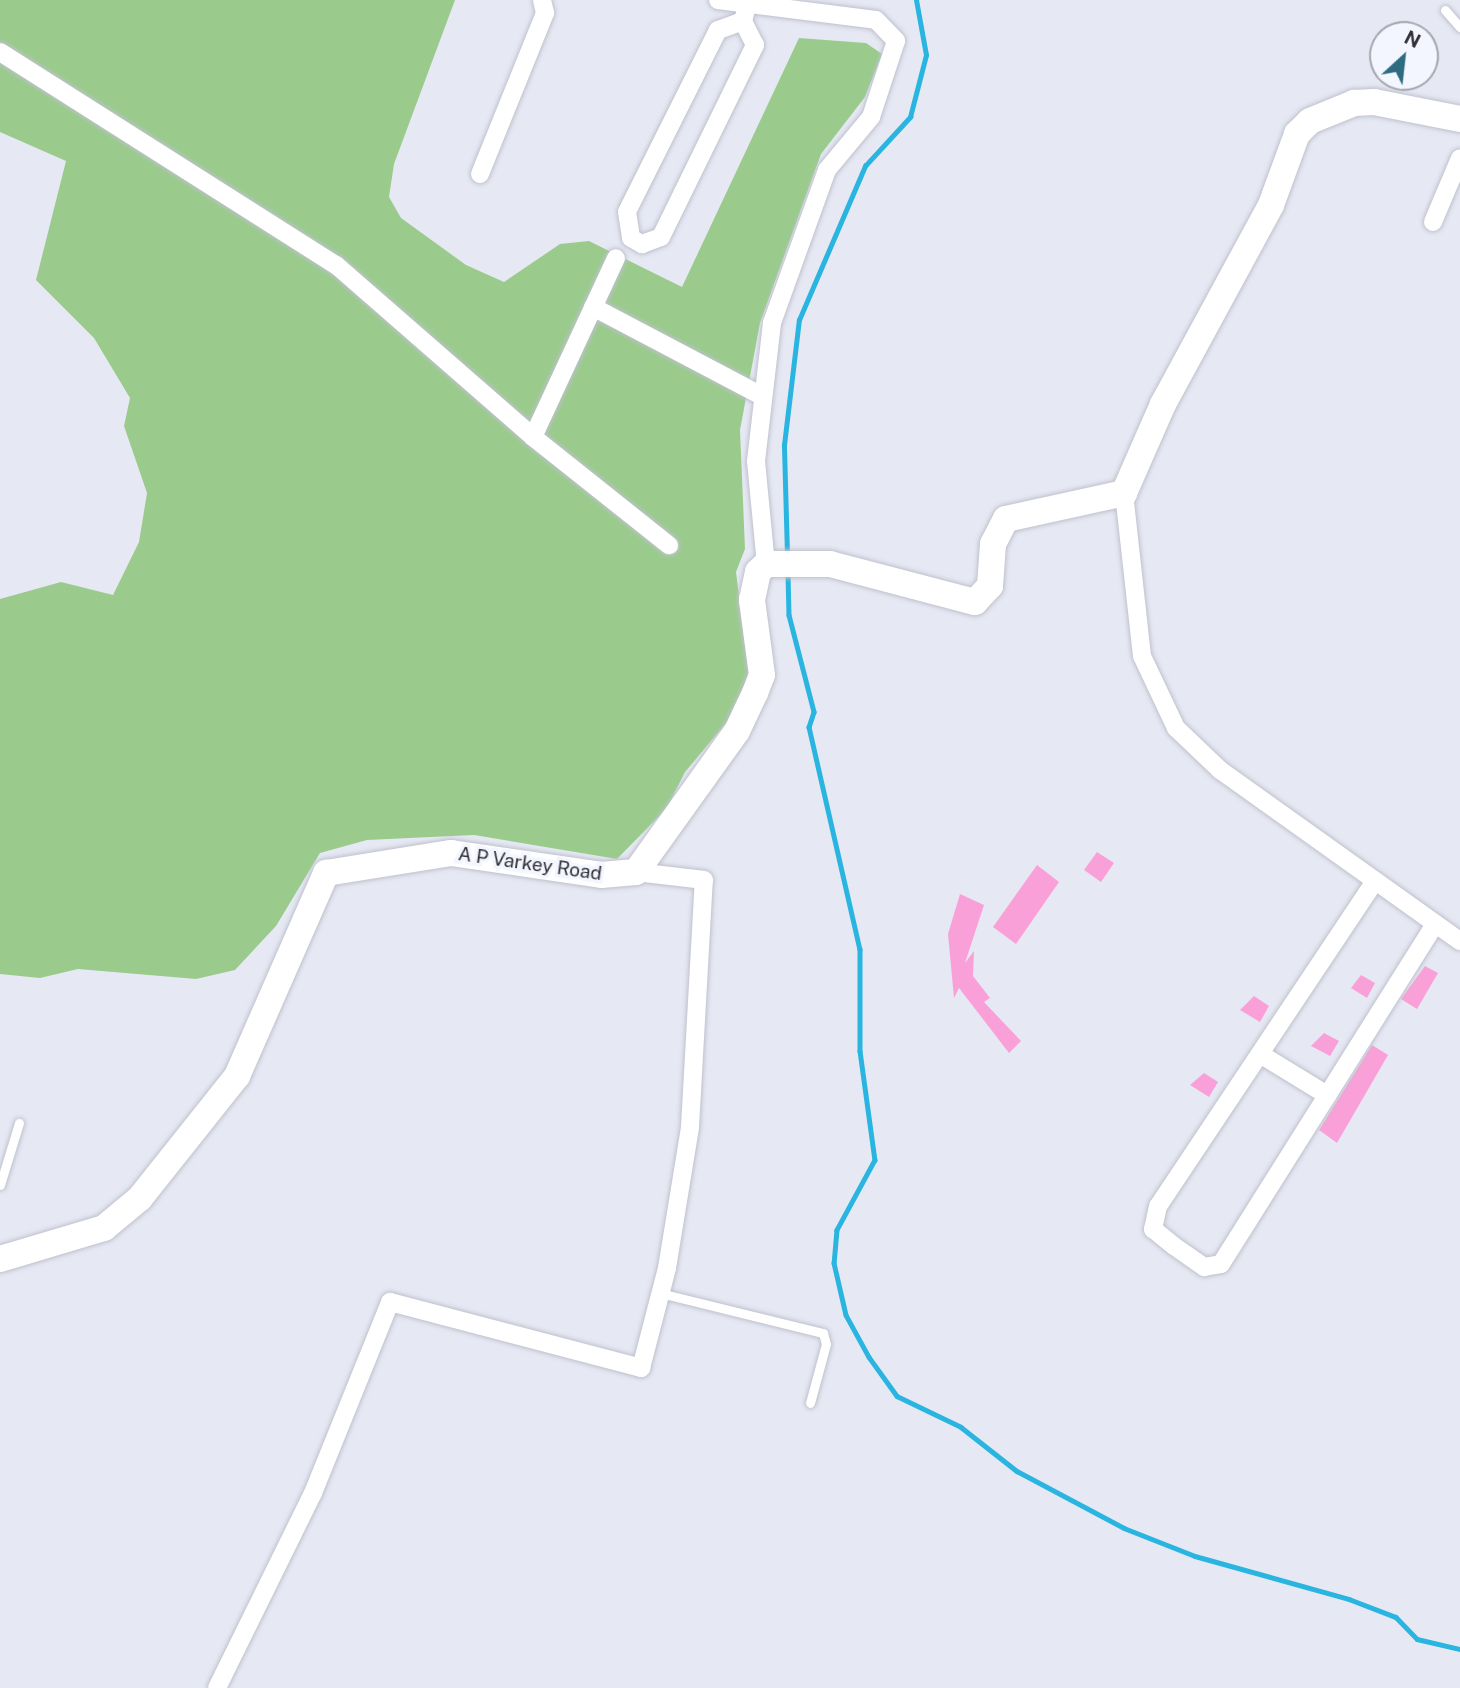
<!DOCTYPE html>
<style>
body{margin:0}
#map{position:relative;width:1460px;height:1688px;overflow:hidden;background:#e6e9f4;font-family:"Public Sans",sans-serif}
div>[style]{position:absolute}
.green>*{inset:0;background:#9acb8c}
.stream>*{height:4.5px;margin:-2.25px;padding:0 2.25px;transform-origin:2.25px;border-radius:2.25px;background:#29b5e0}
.building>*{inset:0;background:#faa0d8}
.roads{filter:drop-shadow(0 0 2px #bfc1cc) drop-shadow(0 0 2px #bfc1cc)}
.lane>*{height:9px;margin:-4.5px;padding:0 4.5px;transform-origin:4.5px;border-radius:4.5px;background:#fff}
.street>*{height:18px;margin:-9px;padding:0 9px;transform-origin:9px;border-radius:9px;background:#fff}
.secondary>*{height:26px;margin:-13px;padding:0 13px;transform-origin:13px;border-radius:13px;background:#fff}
span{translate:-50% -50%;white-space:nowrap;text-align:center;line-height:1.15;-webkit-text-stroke:7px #f4f6ff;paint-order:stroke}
.street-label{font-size:19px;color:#2f2f34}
.north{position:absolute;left:1369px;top:21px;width:70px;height:70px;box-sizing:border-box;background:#f4f6ff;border:2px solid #a5a6ae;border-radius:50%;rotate:27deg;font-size:19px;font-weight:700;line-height:28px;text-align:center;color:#2f2f34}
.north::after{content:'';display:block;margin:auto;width:24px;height:32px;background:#2d6b81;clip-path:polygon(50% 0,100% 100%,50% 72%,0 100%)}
</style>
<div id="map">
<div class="green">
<i style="clip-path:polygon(0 0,455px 0,394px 164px,389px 197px,401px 218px,466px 265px,504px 282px,560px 244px,589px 241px,682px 287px,799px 38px,866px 43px,882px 54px,865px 97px,821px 154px,760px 323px,740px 430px,745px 549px,736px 572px,749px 676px,727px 722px,685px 772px,667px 808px,617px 859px,474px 835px,367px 840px,320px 853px,276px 926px,235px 970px,196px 979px,78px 969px,40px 978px,0 974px,0 599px,61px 582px,113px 595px,139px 542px,147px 493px,124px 426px,130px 398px,94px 338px,36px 280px,66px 161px,0 132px)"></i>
</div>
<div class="stream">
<i style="left:787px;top:555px;width:110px;rotate:-91.6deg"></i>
<i style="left:784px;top:445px;width:126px;rotate:-83.2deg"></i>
<i style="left:799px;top:320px;width:168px;rotate:-66.8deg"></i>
<i style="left:865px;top:166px;width:67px;rotate:-47.4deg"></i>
<i style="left:910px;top:117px;width:64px;rotate:-75.5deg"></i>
<i style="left:926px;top:55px;width:56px;rotate:-100.3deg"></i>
<i style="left:788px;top:574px;width:41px;rotate:88.6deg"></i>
<i style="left:789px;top:615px;width:100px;rotate:75.5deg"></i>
<i style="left:814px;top:712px;width:16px;rotate:108deg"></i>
<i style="left:809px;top:727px;width:228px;rotate:77.1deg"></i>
<i style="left:860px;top:949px;width:102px;rotate:90deg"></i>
<i style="left:860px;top:1051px;width:110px;rotate:82.2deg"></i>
<i style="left:875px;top:1160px;width:80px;rotate:118.5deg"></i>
<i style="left:837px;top:1230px;width:33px;rotate:95deg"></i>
<i style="left:834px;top:1263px;width:53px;rotate:77deg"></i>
<i style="left:846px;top:1315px;width:48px;rotate:61.3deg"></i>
<i style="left:869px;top:1357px;width:48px;rotate:54.3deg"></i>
<i style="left:897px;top:1396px;width:71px;rotate:25.8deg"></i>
<i style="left:961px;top:1427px;width:71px;rotate:38.2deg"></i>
<i style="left:1017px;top:1471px;width:121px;rotate:28deg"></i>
<i style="left:1124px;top:1528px;width:76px;rotate:21.5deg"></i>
<i style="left:1195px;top:1556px;width:160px;rotate:15.6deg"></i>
<i style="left:1349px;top:1599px;width:50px;rotate:21deg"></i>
<i style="left:1396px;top:1617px;width:30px;rotate:46deg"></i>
<i style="left:1417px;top:1639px;width:44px;rotate:13.1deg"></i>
</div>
<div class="building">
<i style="clip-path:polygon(1097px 852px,1114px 863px,1101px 882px,1084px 870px)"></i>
<i style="clip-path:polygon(1037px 865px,1059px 882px,1016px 944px,993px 927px)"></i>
<i style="clip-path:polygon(960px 894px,984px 905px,965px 963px,974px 951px,973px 976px,990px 998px,984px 1002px,1021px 1041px,1009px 1053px,959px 988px,954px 998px,948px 934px)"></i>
<i style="clip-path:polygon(1425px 966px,1438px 973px,1417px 1009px,1401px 999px)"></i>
<i style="clip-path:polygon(1361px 975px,1375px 983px,1367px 998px,1351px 988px)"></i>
<i style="clip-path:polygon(1254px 996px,1269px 1006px,1260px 1022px,1240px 1010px)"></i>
<i style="clip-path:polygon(1324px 1033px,1339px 1041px,1330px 1056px,1311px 1046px)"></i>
<i style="clip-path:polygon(1372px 1045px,1388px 1055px,1337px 1143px,1319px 1130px)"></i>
<i style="clip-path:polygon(1204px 1073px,1218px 1082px,1209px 1097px,1190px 1085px)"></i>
</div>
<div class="roads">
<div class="lane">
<i style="left:1445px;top:10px;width:23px;rotate:49deg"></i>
<i style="left:0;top:1185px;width:65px;rotate:-73deg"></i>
<i style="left:660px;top:1293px;width:168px;rotate:13.8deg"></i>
<i style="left:823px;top:1333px;width:11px;rotate:75deg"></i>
<i style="left:826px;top:1344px;width:61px;rotate:105.2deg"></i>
</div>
<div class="street">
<i style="left:718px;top:0;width:159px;rotate:7.2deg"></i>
<i style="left:876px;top:20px;width:29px;rotate:46deg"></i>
<i style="left:896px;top:41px;width:80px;rotate:108.2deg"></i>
<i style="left:871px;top:117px;width:69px;rotate:129.7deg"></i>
<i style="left:827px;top:170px;width:163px;rotate:109.8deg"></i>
<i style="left:772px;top:323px;width:139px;rotate:96.6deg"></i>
<i style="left:756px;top:461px;width:103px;rotate:84.5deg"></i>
<i style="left:743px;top:21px;width:27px;rotate:160deg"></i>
<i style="left:718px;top:30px;width:203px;rotate:116.6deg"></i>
<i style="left:627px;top:212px;width:26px;rotate:81deg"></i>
<i style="left:631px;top:238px;width:13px;rotate:29deg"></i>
<i style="left:642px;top:244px;width:20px;rotate:-20deg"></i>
<i style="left:661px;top:237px;width:214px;rotate:-63.9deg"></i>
<i style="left:755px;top:45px;width:27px;rotate:-117deg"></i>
<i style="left:743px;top:21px;width:16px;rotate:-75deg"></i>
<i style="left:0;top:52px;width:398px;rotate:32.4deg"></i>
<i style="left:336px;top:265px;width:262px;rotate:41.1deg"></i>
<i style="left:533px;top:437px;width:174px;rotate:38.5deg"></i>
<i style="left:480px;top:174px;width:174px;rotate:-68deg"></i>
<i style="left:545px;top:13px;width:13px;rotate:-103deg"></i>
<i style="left:1433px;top:222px;width:69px;rotate:-67.1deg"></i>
<i style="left:593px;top:307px;width:191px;rotate:27.8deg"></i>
<i style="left:533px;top:437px;width:197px;rotate:-65.1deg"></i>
<i style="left:1124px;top:493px;width:164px;rotate:83.7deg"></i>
<i style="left:1142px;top:656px;width:80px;rotate:64.7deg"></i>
<i style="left:1176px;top:728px;width:61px;rotate:43.7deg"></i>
<i style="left:1220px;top:770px;width:295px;rotate:35.5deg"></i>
<i style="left:1375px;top:881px;width:391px;rotate:123.7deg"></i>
<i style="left:1158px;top:1206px;width:24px;rotate:102deg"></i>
<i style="left:1153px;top:1229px;width:27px;rotate:39deg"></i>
<i style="left:1174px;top:1246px;width:37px;rotate:35deg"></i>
<i style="left:1204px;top:1267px;width:17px;rotate:-10deg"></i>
<i style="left:1221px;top:1264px;width:402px;rotate:-57.8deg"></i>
<i style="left:1260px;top:1054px;width:79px;rotate:31.5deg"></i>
<i style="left:217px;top:1688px;width:217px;rotate:-63.8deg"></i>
<i style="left:313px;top:1493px;width:206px;rotate:-68deg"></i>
<i style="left:390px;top:1302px;width:260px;rotate:14.7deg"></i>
<i style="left:641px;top:1368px;width:103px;rotate:-75.4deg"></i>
<i style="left:667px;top:1268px;width:143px;rotate:-80.7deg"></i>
<i style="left:690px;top:1127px;width:247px;rotate:-86.8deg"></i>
<i style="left:704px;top:880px;width:68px;rotate:-173.3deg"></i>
</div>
<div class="secondary">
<i style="left:0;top:1259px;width:109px;rotate:-16.6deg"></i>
<i style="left:104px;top:1228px;width:47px;rotate:-39.8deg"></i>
<i style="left:140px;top:1198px;width:156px;rotate:-51.5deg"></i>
<i style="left:237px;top:1076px;width:222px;rotate:-66.3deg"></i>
<i style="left:326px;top:873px;width:127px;rotate:-9.1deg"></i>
<i style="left:451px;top:853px;width:152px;rotate:8.3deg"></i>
<i style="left:601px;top:875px;width:35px;rotate:-5deg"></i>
<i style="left:636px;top:872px;width:173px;rotate:-54.4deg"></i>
<i style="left:737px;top:731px;width:42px;rotate:-64.7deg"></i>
<i style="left:755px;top:693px;width:19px;rotate:-69deg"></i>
<i style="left:762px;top:675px;width:76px;rotate:-97.6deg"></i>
<i style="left:752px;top:600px;width:29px;rotate:-78deg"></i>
<i style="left:758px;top:572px;width:11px;rotate:-45deg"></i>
<i style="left:766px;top:564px;width:64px"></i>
<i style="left:830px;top:564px;width:150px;rotate:14.7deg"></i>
<i style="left:975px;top:602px;width:22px;rotate:-47deg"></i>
<i style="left:990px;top:586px;width:42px;rotate:-85.9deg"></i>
<i style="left:993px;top:544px;width:28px;rotate:-63deg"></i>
<i style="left:1006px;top:519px;width:121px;rotate:-12.4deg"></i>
<i style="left:1124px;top:493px;width:97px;rotate:-66.3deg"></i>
<i style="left:1163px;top:404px;width:226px;rotate:-61.5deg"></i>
<i style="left:1271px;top:205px;width:76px;rotate:-69.9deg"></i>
<i style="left:1297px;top:134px;width:18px;rotate:-45deg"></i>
<i style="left:1310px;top:121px;width:48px;rotate:-22.2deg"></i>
<i style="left:1354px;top:103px;width:20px;rotate:-3deg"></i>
<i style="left:1374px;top:102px;width:88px;rotate:11.2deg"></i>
</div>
</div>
<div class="street-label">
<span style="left:530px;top:864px;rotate:8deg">A P Varkey Road</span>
</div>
<div class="north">N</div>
</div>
